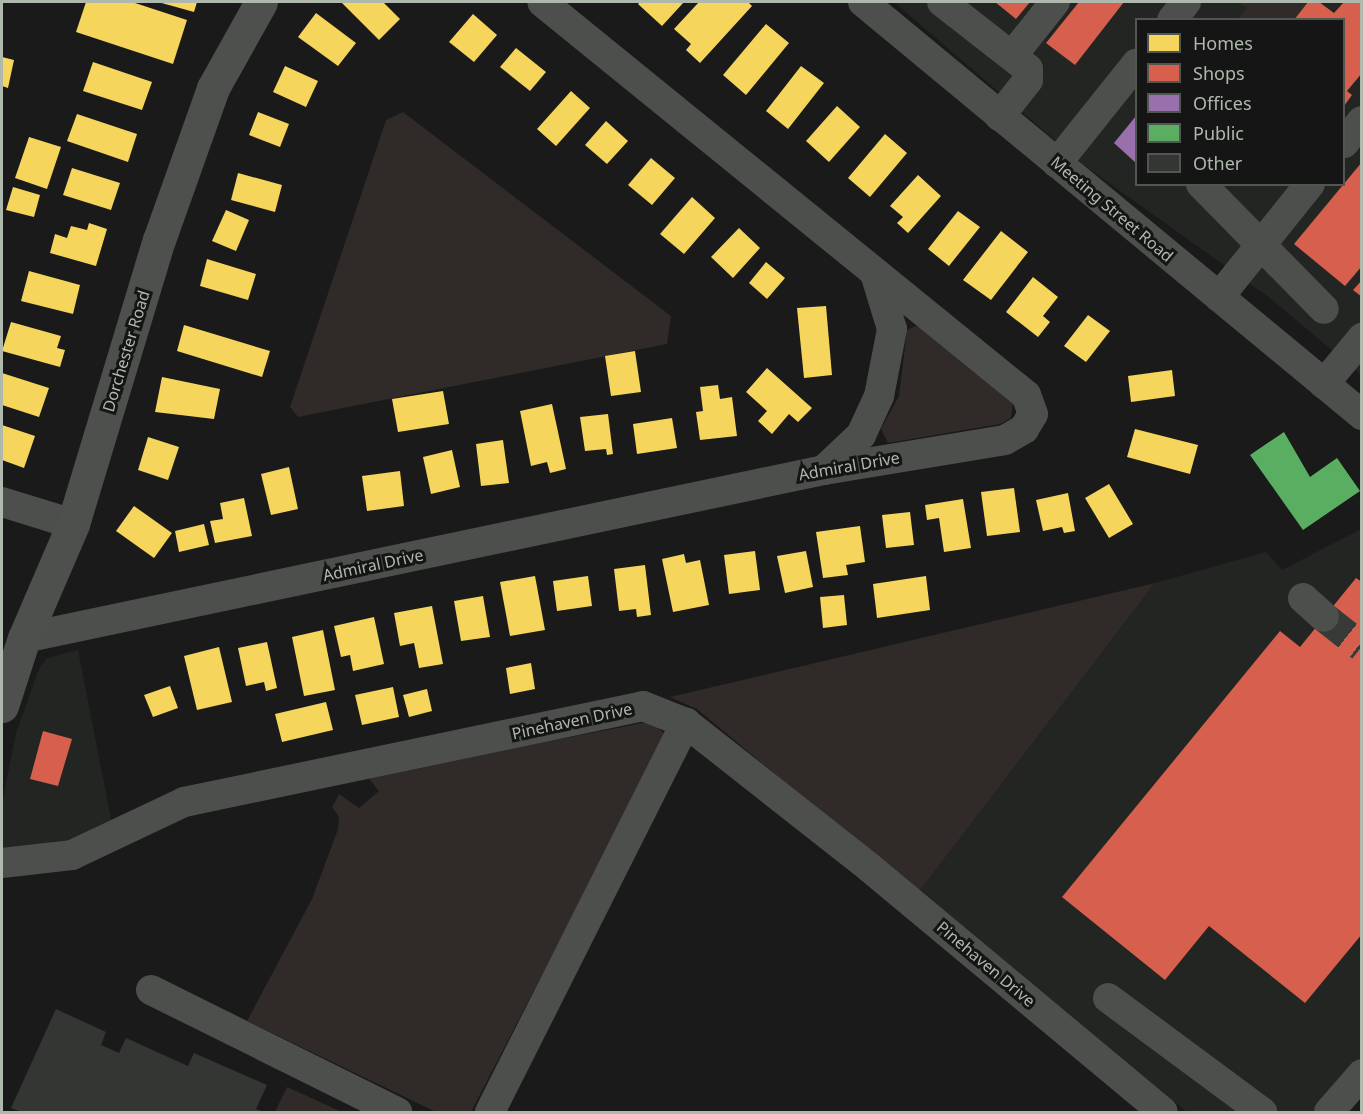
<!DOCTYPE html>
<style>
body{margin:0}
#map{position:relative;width:1363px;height:1114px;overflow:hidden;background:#191a19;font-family:"Noto Sans",sans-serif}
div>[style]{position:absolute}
.built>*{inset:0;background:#232523}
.green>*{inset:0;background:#302a29}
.homes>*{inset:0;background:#f6d55c}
.shops>*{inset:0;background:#d6604d}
.offices>*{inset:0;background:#9970ab}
.public>*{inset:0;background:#5aae61}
.building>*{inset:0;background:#343634}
.minor-tunnel>*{height:30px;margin-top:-15px;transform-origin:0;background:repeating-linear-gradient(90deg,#373a36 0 30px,transparent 0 45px)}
.minor>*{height:30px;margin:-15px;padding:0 15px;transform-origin:15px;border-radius:15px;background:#4c4f4c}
.major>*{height:33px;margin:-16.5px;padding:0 16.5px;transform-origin:16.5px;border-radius:16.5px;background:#4e504e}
span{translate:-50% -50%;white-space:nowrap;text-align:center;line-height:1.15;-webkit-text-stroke:6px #141514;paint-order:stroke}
.street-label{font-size:16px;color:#afb8ac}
.frame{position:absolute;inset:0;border:3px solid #afb8ac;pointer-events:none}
.legend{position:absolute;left:1135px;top:18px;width:210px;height:168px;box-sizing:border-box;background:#141514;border:2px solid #525651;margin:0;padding:8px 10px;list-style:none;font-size:18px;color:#afb8ac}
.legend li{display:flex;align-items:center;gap:12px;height:30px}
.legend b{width:30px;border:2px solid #525651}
</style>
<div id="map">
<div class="built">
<i style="clip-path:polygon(evenodd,894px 2px,1361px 2px,1361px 375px,1270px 298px,1084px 165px,894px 2px,1136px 20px,1344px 20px,1344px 184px,1136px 184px,1136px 20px)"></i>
<i style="clip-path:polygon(1361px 529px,1362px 1093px,1345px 1112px,1187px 1112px,918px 893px,1155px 583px,1266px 552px,1282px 570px)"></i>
<i style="clip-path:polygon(78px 650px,114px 834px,2px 863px,2px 803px,16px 733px,39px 669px,47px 658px)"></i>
</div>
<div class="green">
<i style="clip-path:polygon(1238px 2px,1308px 2px,1294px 20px,1238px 19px,1247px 8px)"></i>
<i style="clip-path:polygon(403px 112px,671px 316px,667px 344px,298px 417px,290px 407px,386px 120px)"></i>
<i style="clip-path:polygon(915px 326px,924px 328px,1013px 403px,1011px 418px,1000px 424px,888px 443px,881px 429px,899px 396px,907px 330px)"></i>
<i style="clip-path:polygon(1155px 583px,918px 893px,697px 709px,670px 697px)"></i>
<i style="clip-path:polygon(643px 723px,652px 723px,666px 735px,471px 1112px,436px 1112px,247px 1021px,312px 899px,338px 829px,339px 817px,332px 807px,339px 794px,359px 808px,379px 791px,367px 776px)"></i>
<i style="clip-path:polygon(287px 1087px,342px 1112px,275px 1112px)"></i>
</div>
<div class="homes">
<i style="clip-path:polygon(86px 2px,132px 2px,187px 20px,173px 64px,76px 32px)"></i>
<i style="clip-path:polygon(158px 2px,197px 2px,194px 12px)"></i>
<i style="clip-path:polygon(341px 2px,383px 2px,400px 19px,379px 40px)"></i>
<i style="clip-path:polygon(640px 2px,684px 2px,662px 26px,638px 4px)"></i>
<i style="clip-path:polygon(699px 2px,748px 2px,752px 6px,700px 63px,686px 50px,691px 44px,674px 29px)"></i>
<i style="clip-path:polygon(316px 13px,356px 43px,338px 66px,298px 37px)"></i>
<i style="clip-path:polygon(473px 14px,497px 35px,474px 62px,449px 42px)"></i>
<i style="clip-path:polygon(766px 24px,789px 43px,746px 95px,723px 75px)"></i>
<i style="clip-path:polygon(516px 48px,546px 72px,530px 91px,500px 67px)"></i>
<i style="clip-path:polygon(2px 57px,14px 60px,8px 88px,2px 86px)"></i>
<i style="clip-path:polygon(93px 62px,152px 82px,142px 110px,83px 91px)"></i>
<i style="clip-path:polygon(285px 66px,318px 81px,306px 107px,273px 92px)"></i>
<i style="clip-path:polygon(801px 66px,824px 83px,788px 129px,766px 111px)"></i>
<i style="clip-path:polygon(571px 91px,590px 108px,556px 146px,537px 129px)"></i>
<i style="clip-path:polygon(837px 106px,860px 127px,829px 162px,806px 141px)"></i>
<i style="clip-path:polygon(258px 112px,289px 124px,280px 147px,249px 135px)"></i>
<i style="clip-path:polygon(77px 114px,137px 134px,128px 162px,67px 141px)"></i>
<i style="clip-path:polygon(606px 121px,628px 141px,607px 164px,585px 145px)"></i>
<i style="clip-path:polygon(885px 134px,907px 153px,870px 197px,848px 178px)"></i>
<i style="clip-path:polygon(29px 137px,61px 147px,47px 189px,15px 178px)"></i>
<i style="clip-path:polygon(651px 158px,675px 178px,652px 205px,628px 185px)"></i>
<i style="clip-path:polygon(72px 168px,120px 183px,111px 210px,63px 195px)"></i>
<i style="clip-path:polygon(238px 173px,282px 185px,275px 212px,231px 200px)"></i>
<i style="clip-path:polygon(918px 175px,941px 196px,908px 233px,897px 223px,903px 217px,890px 206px)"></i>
<i style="clip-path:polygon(13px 187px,40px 195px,34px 217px,6px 210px)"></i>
<i style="clip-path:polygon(692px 197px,715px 218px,684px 254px,660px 234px)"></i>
<i style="clip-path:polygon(226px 210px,249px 220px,236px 251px,212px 241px)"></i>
<i style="clip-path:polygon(958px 211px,980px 227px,949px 266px,928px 249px)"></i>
<i style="clip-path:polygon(89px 223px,107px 229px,96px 266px,50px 253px,55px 234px,67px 238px,71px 226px,87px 230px)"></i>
<i style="clip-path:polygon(739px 228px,760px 248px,733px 278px,711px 257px)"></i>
<i style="clip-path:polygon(1001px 231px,1028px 252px,991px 300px,963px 280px)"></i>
<i style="clip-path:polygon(207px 259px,256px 274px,248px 300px,200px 286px)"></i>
<i style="clip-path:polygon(766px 262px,785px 278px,767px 299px,749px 283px)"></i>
<i style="clip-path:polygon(29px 271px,80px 285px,73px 314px,21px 301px)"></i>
<i style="clip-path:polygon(1033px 277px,1058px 297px,1043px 316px,1050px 322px,1038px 337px,1006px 312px)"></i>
<i style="clip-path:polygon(826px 306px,832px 375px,804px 378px,797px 308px)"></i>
<i style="clip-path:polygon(1088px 315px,1110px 331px,1086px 362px,1064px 346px)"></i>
<i style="clip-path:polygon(11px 322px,61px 336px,57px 348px,65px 350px,60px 367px,2px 351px)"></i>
<i style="clip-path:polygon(184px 325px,270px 351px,262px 377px,177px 351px)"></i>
<i style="clip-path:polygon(635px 351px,641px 392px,611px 396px,605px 356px)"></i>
<i style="clip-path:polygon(767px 368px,812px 408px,798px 422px,789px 414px,772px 434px,758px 421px,767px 411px,746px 392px)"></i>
<i style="clip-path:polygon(1172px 370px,1175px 396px,1131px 402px,1128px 376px)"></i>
<i style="clip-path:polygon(2px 373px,49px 388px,39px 417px,2px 405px)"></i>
<i style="clip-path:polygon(162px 377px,220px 389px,214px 419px,155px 412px)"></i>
<i style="clip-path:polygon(718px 385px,720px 399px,732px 397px,737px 436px,700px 440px,696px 412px,703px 411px,700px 387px)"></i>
<i style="clip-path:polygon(443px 391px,449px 424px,398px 432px,392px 399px)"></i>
<i style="clip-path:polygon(552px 404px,566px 469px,550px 473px,547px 462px,531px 466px,520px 411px)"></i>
<i style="clip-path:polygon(608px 414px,613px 454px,607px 455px,606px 449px,585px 451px,580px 417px)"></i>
<i style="clip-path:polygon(672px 418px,677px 448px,637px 454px,633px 424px)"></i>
<i style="clip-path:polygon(2px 425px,35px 436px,24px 468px,2px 460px)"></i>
<i style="clip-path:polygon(1135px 429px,1198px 445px,1190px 474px,1127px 457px)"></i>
<i style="clip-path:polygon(148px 437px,179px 447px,168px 480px,138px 470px)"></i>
<i style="clip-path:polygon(503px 440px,509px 483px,481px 486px,476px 444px)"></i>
<i style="clip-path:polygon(452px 450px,460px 487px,431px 494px,423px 457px)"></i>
<i style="clip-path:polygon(289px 467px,298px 509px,271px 515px,261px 474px)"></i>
<i style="clip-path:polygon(400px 471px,404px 506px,367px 511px,362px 476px)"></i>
<i style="clip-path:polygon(1109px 484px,1133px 524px,1109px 538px,1085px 498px)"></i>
<i style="clip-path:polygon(1014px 488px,1020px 532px,987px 536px,981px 492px)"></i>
<i style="clip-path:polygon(1068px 493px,1075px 531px,1064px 533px,1062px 527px,1043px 531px,1036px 500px)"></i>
<i style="clip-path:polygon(244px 498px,252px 536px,215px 543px,210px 521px,223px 519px,220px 503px)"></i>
<i style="clip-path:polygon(963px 499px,971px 548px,944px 552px,939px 518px,927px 520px,925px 505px)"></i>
<i style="clip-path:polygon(134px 506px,172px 533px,154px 558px,116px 531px)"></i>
<i style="clip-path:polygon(910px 512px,914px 545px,886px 548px,882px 515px)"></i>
<i style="clip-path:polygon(204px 524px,209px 545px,179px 552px,175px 531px)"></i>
<i style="clip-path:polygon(860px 526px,865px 562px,846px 565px,848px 575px,823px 578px,816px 532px)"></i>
<i style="clip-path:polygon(755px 551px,760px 590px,729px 594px,724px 555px)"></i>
<i style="clip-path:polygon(806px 551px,813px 587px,785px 593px,777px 556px)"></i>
<i style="clip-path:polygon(684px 554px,686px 563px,700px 560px,709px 605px,673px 612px,662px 559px)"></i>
<i style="clip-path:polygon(645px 565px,651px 615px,637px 617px,636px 609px,619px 611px,614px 569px)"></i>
<i style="clip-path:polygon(535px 576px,545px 630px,510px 636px,500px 582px)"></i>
<i style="clip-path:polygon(588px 576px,592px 606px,557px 611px,553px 581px)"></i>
<i style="clip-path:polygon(926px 576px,930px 610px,877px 618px,873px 584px)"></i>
<i style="clip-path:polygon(844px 595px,847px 625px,823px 628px,820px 597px)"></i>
<i style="clip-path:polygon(483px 596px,490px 637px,461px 641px,454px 601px)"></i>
<i style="clip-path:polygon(432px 606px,443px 664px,419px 668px,414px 643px,400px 646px,394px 613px)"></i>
<i style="clip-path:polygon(374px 617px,384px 664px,353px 671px,350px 655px,341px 657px,334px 626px)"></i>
<i style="clip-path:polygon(323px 630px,335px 690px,304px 696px,292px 637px)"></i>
<i style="clip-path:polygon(267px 642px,277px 688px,266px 691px,264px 682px,246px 686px,238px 648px)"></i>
<i style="clip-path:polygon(219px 647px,232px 702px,197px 710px,184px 656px)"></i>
<i style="clip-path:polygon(531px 663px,535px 689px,510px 694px,506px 668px)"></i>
<i style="clip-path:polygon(170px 686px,178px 708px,153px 717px,144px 695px)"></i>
<i style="clip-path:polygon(393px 687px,399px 717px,362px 725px,355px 695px)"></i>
<i style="clip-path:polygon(427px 689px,432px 711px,409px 717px,403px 695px)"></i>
<i style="clip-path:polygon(326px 702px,333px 730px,282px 742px,275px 714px)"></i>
</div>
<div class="shops">
<i style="clip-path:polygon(995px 2px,1030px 2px,1016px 19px)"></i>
<i style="clip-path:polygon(1079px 2px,1124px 2px,1075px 65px,1046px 43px)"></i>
<i style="clip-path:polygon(1308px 2px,1319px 2px,1334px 13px,1344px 2px,1362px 2px,1362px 73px,1347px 91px,1352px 95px,1344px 106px,1344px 20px,1294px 20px)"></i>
<i style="clip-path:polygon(1362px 162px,1362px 266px,1345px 286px,1294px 244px)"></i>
<i style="clip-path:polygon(1362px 280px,1362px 297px,1353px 290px)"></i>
<i style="clip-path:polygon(1356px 578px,1362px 582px,1362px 934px,1305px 1003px,1209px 926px,1165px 980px,1062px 897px,1280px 631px,1300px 647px)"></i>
<i style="clip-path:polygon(43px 731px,72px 739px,58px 786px,30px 779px)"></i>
</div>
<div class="offices">
<i style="clip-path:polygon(1136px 116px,1136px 163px,1114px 143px)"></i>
</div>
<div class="public">
<i style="clip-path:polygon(1284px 432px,1310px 477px,1337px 458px,1360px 491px,1303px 530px,1250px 455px)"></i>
</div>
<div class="building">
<i style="clip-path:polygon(56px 1009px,106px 1032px,101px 1045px,119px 1053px,126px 1038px,188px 1066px,194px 1053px,267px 1085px,256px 1109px,264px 1112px,22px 1112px,11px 1108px)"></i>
</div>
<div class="minor-tunnel">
<i style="left:1324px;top:617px;width:48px;rotate:38.3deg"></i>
</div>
<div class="minor">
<i style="left:863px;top:2px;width:648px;rotate:39.61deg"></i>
<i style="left:942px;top:2px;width:109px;rotate:37.9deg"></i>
<i style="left:1028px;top:69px;width:11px;rotate:90deg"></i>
<i style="left:1028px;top:80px;width:46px;rotate:127.9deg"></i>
<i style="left:1172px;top:20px;width:23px;rotate:-52deg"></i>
<i style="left:1012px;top:56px;width:69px;rotate:-51.5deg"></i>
<i style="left:1344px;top:143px;width:28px;rotate:-51deg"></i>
<i style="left:1057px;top:163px;width:127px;rotate:-51.4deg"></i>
<i style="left:1201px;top:184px;width:175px;rotate:45.5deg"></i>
<i style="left:1219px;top:297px;width:145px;rotate:-51.2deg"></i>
<i style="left:1324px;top:384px;width:60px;rotate:-50.4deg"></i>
<i style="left:824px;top:470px;width:51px;rotate:-43.4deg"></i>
<i style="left:861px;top:435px;width:43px;rotate:-65.2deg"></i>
<i style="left:879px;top:396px;width:68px;rotate:-79deg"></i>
<i style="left:892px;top:329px;width:59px;rotate:-106.9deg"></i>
<i style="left:2px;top:502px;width:74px;rotate:17.2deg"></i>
<i style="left:1303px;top:598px;width:28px;rotate:42deg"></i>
<i style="left:24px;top:638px;width:817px;rotate:-11.86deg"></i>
<i style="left:824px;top:470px;width:183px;rotate:-9.4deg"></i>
<i style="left:1005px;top:440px;width:22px;rotate:-30deg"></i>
<i style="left:1024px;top:429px;width:17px;rotate:-59deg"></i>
<i style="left:1033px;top:414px;width:20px;rotate:-110deg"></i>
<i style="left:1026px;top:395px;width:623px;rotate:-140.92deg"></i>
<i style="left:2px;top:863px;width:70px;rotate:-6.5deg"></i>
<i style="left:72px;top:855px;width:124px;rotate:-25.3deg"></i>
<i style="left:184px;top:802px;width:469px;rotate:-11.8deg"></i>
<i style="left:643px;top:706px;width:46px;rotate:21.6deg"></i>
<i style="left:686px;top:723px;width:234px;rotate:38.2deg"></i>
<i style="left:870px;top:868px;width:381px;rotate:39.8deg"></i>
<i style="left:151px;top:990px;width:275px;rotate:26.4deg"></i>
<i style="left:1108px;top:998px;width:192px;rotate:36.5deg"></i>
<i style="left:490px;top:1112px;width:436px;rotate:-63.3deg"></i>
<i style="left:1329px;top:1112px;width:50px;rotate:-49deg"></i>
</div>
<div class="major">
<i style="left:2px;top:706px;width:71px;rotate:-72.1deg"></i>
<i style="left:24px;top:638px;width:124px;rotate:-66.7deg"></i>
<i style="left:73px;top:524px;width:297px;rotate:-73.2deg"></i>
<i style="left:159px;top:240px;width:161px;rotate:-70.4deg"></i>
<i style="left:213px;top:88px;width:98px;rotate:-60.8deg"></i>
</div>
<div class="street-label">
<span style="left:1112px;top:209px;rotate:40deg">Meeting Street Road</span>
<span style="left:126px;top:351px;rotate:-73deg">Dorchester Road</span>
<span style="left:849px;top:466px;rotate:-10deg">Admiral Drive</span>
<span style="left:373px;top:565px;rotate:-12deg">Admiral Drive</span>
<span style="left:572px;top:721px;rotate:-12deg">Pinehaven Drive</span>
<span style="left:986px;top:964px;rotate:40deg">Pinehaven Drive</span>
</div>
<div class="frame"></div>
<ul class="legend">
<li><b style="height:16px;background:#f6d55c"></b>Homes</li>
<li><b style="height:16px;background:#d6604d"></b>Shops</li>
<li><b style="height:16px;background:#9970ab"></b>Offices</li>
<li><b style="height:16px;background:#5aae61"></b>Public</li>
<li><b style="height:16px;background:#343634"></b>Other</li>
</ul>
</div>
